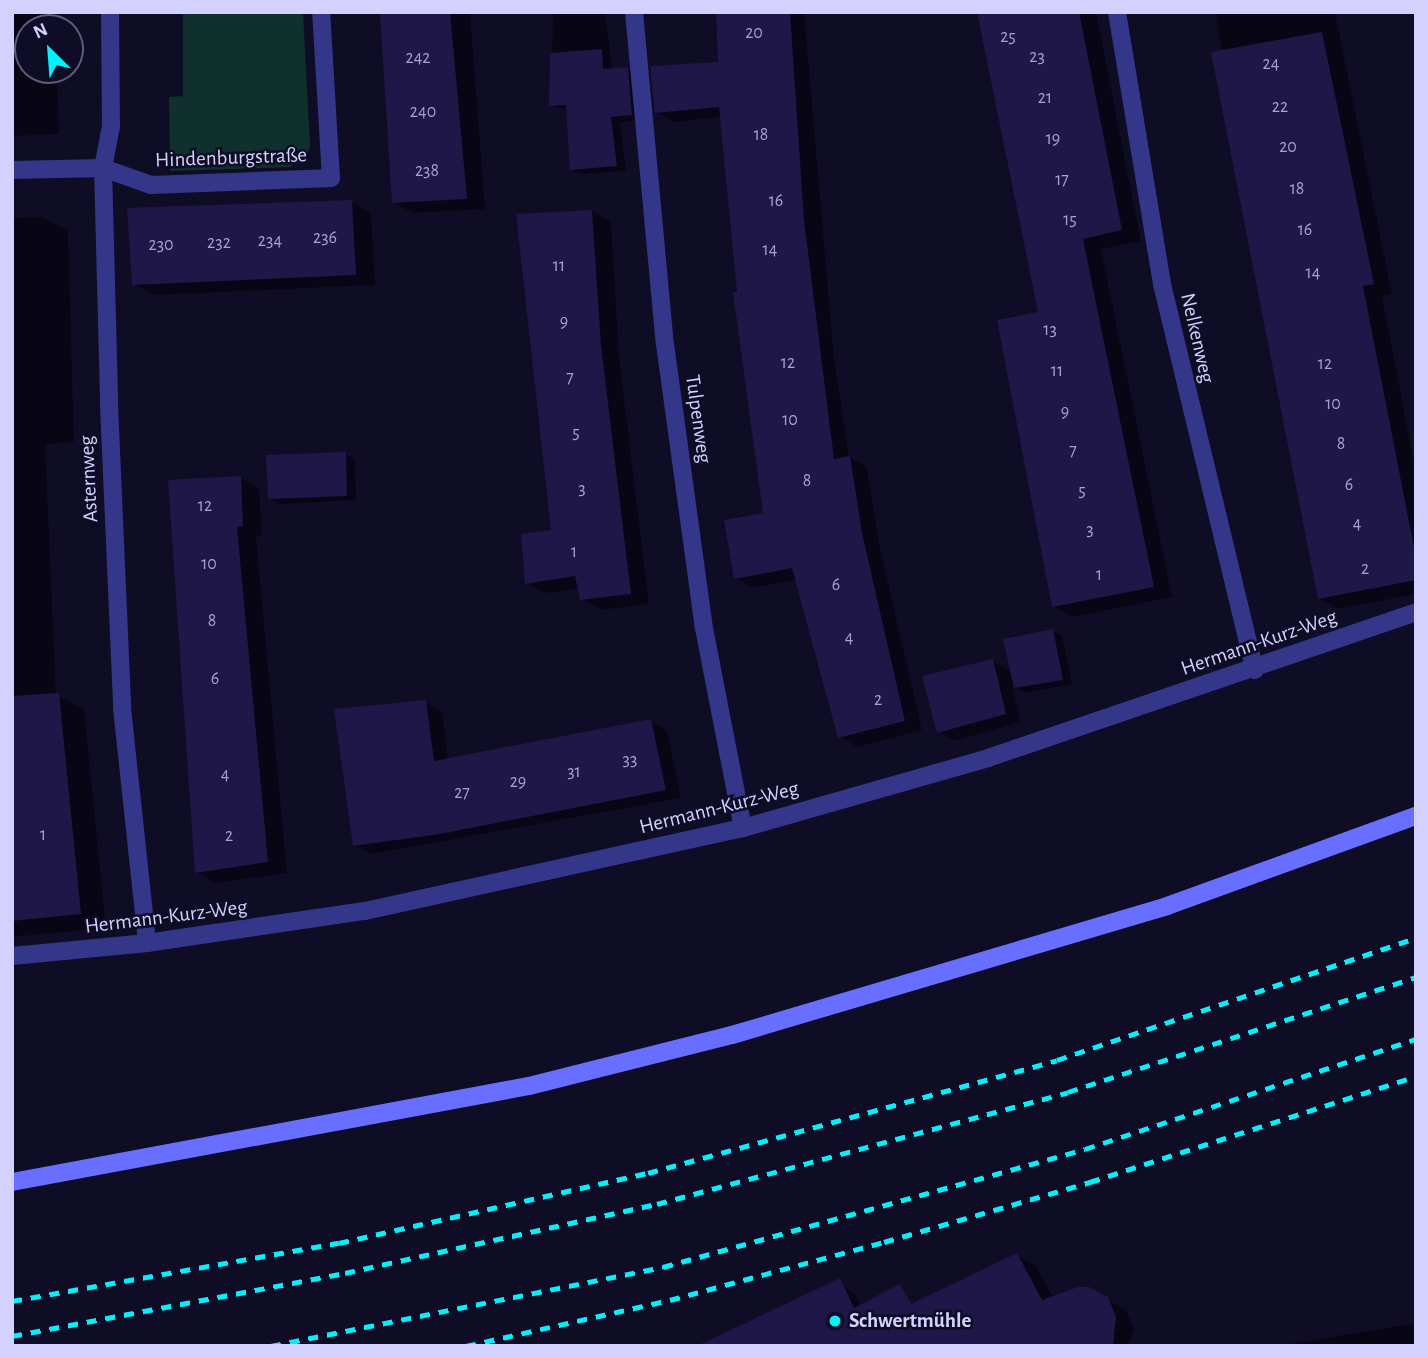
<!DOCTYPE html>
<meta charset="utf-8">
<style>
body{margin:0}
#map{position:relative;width:1428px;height:1358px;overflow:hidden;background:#0f0d26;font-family:"Alegreya Sans",sans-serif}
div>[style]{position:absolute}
.green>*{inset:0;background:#0f302d}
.shadow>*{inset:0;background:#0007}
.building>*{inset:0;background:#1e1748}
.street>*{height:18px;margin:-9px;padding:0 9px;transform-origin:9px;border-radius:9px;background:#343689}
.secondary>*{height:18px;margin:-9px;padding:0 9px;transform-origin:9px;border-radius:9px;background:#686eff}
.rail>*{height:5px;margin-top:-2.5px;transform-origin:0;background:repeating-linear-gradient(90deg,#00f2fc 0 10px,transparent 0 19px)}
.dots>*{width:19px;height:19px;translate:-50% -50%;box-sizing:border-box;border:4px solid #0f0d26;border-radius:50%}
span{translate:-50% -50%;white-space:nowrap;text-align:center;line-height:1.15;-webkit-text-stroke:5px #0f0d26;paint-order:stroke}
.number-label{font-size:18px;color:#a6a2d1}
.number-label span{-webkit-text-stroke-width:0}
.street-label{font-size:21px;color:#d4d1ff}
.poi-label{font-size:21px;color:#d4d1ff;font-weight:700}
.left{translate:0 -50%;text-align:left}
.frame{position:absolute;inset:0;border:14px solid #d4d1ff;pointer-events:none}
.north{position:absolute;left:14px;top:14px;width:70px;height:70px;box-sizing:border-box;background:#0f0d26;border:2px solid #5e5b7d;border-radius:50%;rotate:335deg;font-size:19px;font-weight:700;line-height:28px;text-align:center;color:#d4d1ff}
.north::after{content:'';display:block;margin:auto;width:24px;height:32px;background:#00f2fc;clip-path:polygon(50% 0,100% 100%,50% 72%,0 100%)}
</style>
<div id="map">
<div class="green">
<i style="clip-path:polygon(183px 12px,303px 12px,310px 146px,305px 159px,290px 167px,170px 171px,169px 97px,183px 96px)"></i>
</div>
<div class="shadow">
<i style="clip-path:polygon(12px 12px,55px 12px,55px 28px,28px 28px,28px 70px,57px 70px,59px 134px,12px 136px)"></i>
<i style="clip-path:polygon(381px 12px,470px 12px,485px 209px,413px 213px,393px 202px)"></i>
<i style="clip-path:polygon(553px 12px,605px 12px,612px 70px,627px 69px,637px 75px,641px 120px,620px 122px,626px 171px,581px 174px,571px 169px,568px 110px,551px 105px)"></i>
<i style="clip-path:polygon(716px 12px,804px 12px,834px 359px,849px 457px,867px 467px,879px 544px,922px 730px,857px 747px,840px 737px,797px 579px,753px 588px,735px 578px,765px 515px,722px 117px,674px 122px,656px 112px,720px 64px)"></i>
<i style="clip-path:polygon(980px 12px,1096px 12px,1141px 241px,1101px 249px,1172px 597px,1072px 617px,1053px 606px,1040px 313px)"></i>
<i style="clip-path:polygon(1215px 12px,1335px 12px,1392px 294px,1382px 296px,1416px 473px,1416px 594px,1339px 609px,1319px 598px)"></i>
<i style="clip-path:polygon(351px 202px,371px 213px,375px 285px,153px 295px,134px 284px)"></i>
<i style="clip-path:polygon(592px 211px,611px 222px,619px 357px,649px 604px,601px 610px,582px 599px,580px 589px,545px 593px,526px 583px,553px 531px)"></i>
<i style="clip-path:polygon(42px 217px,68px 231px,74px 442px,45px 444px,56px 695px,84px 709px,106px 928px,12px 937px,12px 218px)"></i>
<i style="clip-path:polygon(345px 454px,355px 459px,356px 500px,280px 504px,270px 498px)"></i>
<i style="clip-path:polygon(240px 477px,259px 488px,262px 536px,256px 537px,287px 873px,216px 883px,197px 872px)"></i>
<i style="clip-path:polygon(1052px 631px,1062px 636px,1072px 684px,1025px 693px,1012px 685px,1021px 722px,954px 741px,939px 732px,993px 661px,1012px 672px)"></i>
<i style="clip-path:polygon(425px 702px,442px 711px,448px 760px,651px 721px,667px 730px,681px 798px,371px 854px,354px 845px)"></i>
<i style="clip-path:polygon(1017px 1255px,1036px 1266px,1053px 1298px,1089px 1289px,1126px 1310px,1134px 1329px,1128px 1346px,937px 1346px)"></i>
<i style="clip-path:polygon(835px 1282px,854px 1293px,881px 1346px)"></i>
<i style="clip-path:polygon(1416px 1323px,1416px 1346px,1276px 1346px)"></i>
</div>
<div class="building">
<i style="clip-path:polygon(380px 12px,450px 12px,467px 199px,392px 203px)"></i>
<i style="clip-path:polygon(716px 12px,790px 12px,804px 220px,834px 459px,850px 456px,862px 533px,905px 721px,838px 738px,792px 568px,734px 579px,724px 520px,763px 513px,733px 292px,737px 292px,719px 107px,655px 113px,650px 66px,718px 62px)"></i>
<i style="clip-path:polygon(977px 12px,1079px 12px,1122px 230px,1083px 239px,1154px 587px,1052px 607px,997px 320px,1038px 312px)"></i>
<i style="clip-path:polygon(1322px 32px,1374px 284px,1363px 286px,1416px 558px,1416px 580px,1318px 599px,1211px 52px)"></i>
<i style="clip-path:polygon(602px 49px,603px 69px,628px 67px,632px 115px,611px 117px,617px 166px,570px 170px,566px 105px,549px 106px,550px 53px)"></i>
<i style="clip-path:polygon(352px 200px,356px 275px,132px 285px,127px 208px)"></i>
<i style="clip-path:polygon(592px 210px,601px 345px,631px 594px,580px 600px,575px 576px,525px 584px,521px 534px,551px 530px,516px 214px)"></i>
<i style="clip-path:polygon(346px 452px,347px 496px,268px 499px,266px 455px)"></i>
<i style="clip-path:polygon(241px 476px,243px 526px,237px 527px,268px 862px,195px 873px,168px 480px)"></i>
<i style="clip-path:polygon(1053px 629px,1063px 680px,1014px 688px,1003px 639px)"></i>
<i style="clip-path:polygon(993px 659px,1006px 714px,937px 733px,922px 676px)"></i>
<i style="clip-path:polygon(59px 693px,81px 914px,12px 921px,12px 696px)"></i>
<i style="clip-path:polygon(426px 700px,434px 761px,651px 719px,666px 790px,440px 834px,353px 846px,334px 709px)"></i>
<i style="clip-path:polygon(1017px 1253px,1042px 1300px,1078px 1287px,1089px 1287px,1108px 1297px,1116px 1317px,1113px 1346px,697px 1346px,840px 1278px,854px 1308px,900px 1284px,911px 1304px)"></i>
</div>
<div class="street">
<i style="left:110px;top:12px;width:114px;rotate:89.5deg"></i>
<i style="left:111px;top:126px;width:43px;rotate:100.8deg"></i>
<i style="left:103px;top:168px;width:237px;rotate:88.5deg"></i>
<i style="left:109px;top:405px;width:303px;rotate:87.5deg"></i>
<i style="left:122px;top:708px;width:236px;rotate:83.9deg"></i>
<i style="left:634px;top:12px;width:333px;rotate:84.7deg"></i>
<i style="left:665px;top:344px;width:282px;rotate:82.2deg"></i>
<i style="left:703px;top:623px;width:209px;rotate:79deg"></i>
<i style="left:1117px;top:12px;width:276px;rotate:80.6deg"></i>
<i style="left:1162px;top:284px;width:397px;rotate:76.5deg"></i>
<i style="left:12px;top:170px;width:91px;rotate:-1.3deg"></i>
<i style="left:103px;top:168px;width:51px;rotate:19.5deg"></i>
<i style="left:151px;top:185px;width:180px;rotate:-2.2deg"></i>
<i style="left:331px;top:178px;width:166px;rotate:-93.4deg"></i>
<i style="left:12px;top:956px;width:136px;rotate:-5.5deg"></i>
<i style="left:147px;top:943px;width:220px;rotate:-8.4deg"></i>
<i style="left:365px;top:911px;width:387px;rotate:-12.4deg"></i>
<i style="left:743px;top:828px;width:255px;rotate:-15.9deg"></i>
<i style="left:988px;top:758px;width:452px;rotate:-18.8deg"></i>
</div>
<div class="secondary">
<i style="left:12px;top:1182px;width:526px;rotate:-10.52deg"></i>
<i style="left:529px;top:1086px;width:209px;rotate:-14.1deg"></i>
<i style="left:732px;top:1035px;width:454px;rotate:-16.5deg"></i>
<i style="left:1167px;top:906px;width:265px;rotate:-19.9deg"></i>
</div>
<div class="rail">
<i style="left:12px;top:1301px;width:332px;rotate:-10.1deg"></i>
<i style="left:339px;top:1243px;width:317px;rotate:-12.8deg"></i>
<i style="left:648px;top:1173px;width:424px;rotate:-15.4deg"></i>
<i style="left:1057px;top:1060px;width:379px;rotate:-18.8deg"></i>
<i style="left:12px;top:1336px;width:339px;rotate:-10.7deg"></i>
<i style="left:345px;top:1273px;width:320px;rotate:-12.5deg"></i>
<i style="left:657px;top:1204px;width:426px;rotate:-15.2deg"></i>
<i style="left:1068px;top:1092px;width:367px;rotate:-18.3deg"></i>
<i style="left:271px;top:1346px;width:400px;rotate:-11.4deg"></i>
<i style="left:663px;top:1267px;width:438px;rotate:-15.6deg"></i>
<i style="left:1085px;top:1149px;width:349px;rotate:-18.4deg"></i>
<i style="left:466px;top:1346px;width:209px;rotate:-12.7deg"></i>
<i style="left:670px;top:1300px;width:222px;rotate:-15.2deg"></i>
<i style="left:884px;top:1242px;width:215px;rotate:-16.2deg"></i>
<i style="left:1090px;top:1182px;width:343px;rotate:-18deg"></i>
</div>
<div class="dots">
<i style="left:835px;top:1321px;background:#00f2fc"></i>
</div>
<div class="number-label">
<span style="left:754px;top:33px">20</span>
<span style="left:1008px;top:37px">25</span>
<span style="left:1037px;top:57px">23</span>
<span style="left:418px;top:58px">242</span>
<span style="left:1271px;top:64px">24</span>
<span style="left:1045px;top:98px">21</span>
<span style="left:1280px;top:107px">22</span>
<span style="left:423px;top:112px">240</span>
<span style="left:761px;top:135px">18</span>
<span style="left:1053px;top:139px">19</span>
<span style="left:1288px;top:147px">20</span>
<span style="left:427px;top:171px">238</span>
<span style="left:1062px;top:180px">17</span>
<span style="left:1297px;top:189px">18</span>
<span style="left:776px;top:201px">16</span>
<span style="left:1070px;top:220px">15</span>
<span style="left:1305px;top:230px">16</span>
<span style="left:325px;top:238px">236</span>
<span style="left:270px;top:241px">234</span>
<span style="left:219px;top:243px">232</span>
<span style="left:161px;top:245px">230</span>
<span style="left:770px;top:250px">14</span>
<span style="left:559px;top:266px">11</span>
<span style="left:1313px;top:273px">14</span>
<span style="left:564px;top:322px">9</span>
<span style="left:1050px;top:330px">13</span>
<span style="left:788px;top:363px">12</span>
<span style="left:1325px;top:364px">12</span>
<span style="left:1057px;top:371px">11</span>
<span style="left:570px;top:378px">7</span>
<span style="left:1333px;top:404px">10</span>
<span style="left:1065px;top:412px">9</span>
<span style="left:790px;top:420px">10</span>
<span style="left:576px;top:433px">5</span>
<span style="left:1341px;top:444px">8</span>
<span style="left:1073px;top:451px">7</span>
<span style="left:807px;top:481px">8</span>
<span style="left:1349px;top:485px">6</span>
<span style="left:582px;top:489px">3</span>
<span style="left:1082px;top:491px">5</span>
<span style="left:205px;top:506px">12</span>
<span style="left:1357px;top:524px">4</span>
<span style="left:1090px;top:530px">3</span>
<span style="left:574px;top:552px">1</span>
<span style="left:209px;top:564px">10</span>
<span style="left:1365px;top:569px">2</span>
<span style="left:1099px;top:575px">1</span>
<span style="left:836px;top:585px">6</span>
<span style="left:212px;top:621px">8</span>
<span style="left:849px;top:638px">4</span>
<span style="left:215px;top:679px">6</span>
<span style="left:878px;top:700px">2</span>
<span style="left:630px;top:760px">33</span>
<span style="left:574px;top:772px">31</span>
<span style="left:225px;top:775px">4</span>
<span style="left:518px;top:782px">29</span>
<span style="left:462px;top:793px">27</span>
<span style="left:43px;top:835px">1</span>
<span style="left:229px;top:836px">2</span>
</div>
<div class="street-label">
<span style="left:231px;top:158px;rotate:-2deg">Hindenburgstraße</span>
<span style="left:1197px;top:338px;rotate:77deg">Nelkenweg</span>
<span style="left:698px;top:419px;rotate:82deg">Tulpenweg</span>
<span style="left:89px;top:479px;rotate:-93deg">Asternweg</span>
<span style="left:1259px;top:643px;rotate:-19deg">Hermann-Kurz-Weg</span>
<span style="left:719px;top:808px;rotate:-14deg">Hermann-Kurz-Weg</span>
<span style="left:166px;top:917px;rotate:-7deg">Hermann-Kurz-Weg</span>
</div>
<div class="poi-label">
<span class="left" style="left:849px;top:1321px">Schwertmühle</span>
</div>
<div class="frame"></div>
<div class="north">N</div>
</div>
